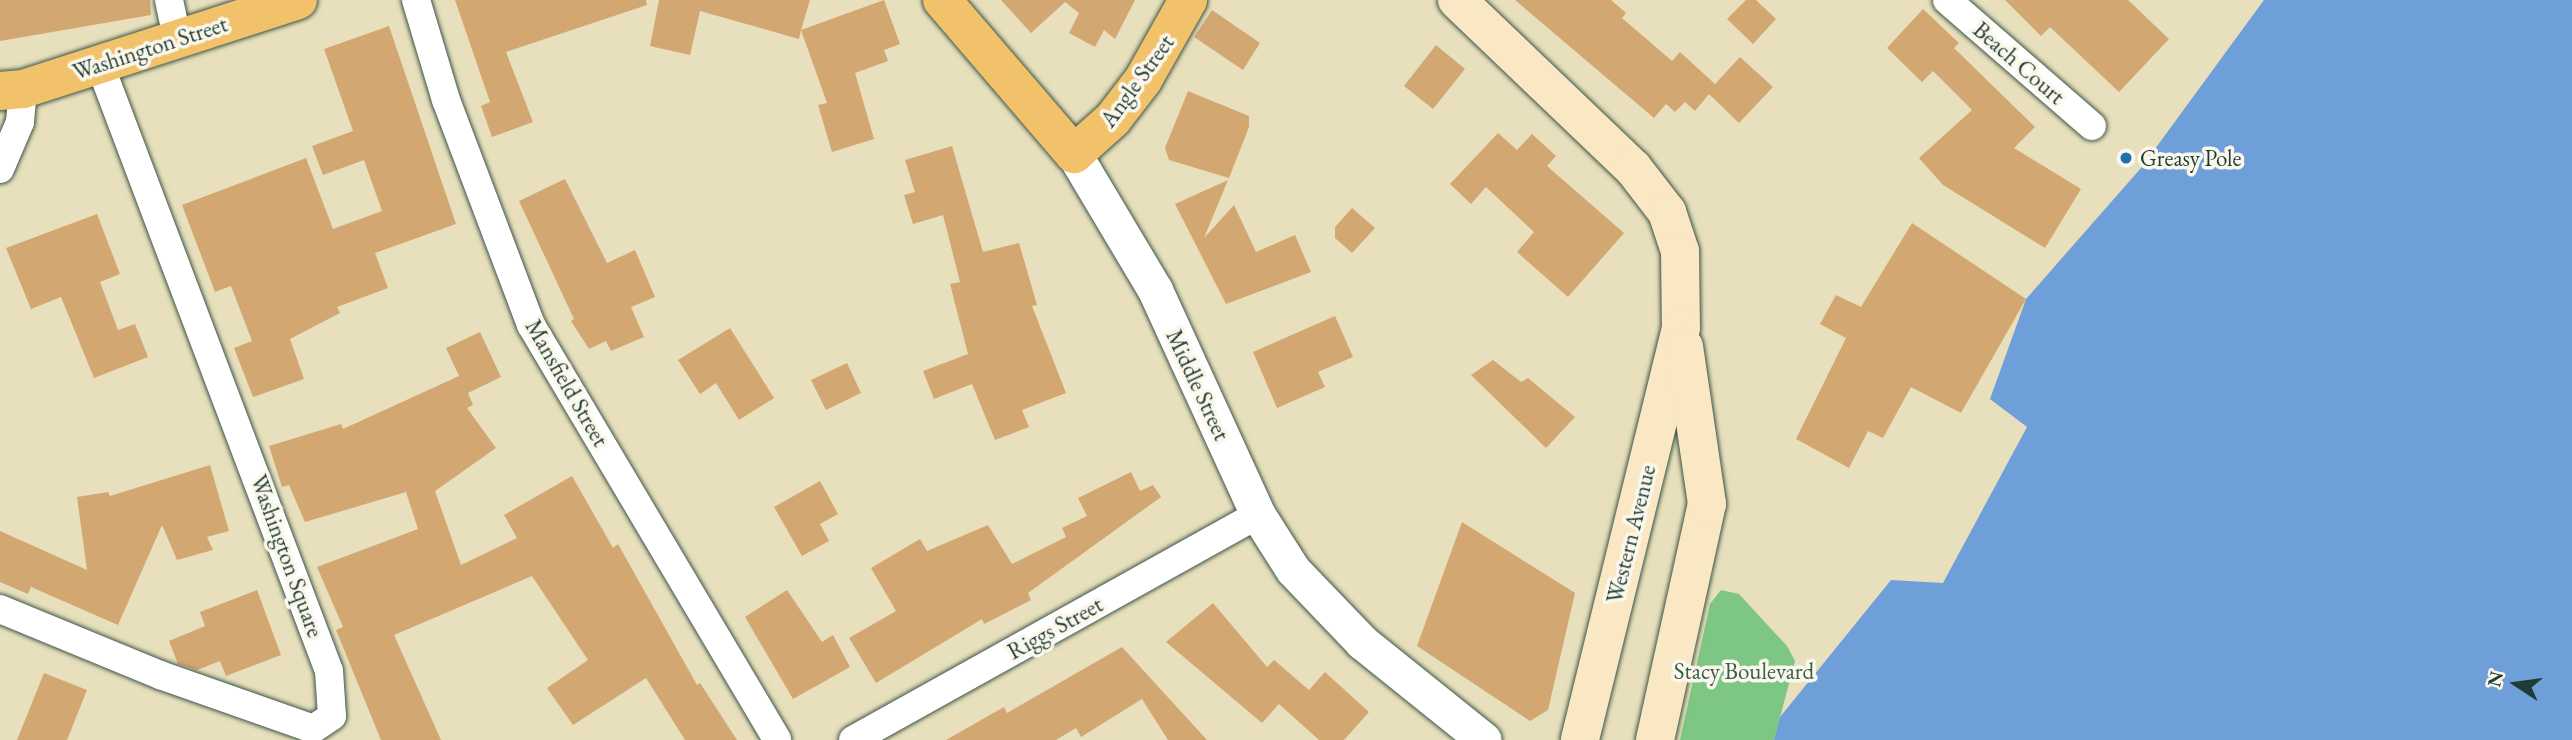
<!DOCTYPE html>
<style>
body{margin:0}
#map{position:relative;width:2572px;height:740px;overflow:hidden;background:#e8e0bc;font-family:"EB Garamond",serif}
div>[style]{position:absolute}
.green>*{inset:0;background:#7dc683}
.water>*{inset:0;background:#6e9fd8}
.building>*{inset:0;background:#d2a772}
.roads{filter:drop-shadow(0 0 2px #3d5548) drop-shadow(0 0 2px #3d5548)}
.minor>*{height:28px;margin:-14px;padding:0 14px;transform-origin:14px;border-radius:14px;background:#fff}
.tertiary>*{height:35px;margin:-17.5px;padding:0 17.5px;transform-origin:17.5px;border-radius:17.5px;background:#fff}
.secondary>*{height:38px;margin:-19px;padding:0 19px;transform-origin:19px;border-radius:19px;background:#fae7c3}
.primary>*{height:38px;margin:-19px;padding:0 19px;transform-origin:19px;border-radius:19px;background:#f2c26a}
.dots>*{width:19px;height:19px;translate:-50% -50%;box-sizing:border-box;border:4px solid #fbf7ec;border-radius:50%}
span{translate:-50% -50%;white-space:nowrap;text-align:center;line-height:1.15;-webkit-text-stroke:7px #fbf7ec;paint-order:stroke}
.street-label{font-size:23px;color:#1f3d34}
.poi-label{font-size:23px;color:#1f3d34}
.left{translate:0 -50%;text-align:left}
.park-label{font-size:23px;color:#365f48}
.north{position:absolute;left:2481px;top:649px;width:70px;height:70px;-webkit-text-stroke:5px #fbf7ec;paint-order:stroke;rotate:283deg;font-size:19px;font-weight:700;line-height:28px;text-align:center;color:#1f3d34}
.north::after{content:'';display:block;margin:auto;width:24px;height:32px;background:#1f3d34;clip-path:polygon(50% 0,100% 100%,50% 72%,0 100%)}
</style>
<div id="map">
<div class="green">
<i style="clip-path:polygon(1721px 590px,1739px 594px,1787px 646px,1795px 661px,1774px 740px,1680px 740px,1710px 604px)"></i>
</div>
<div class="water">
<i style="clip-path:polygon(2264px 0,2572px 0,2572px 740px,1774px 740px,1780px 717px,1891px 580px,1943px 583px,2027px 427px,1990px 399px,2026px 299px,2141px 168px)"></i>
</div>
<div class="building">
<i style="clip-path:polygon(0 0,150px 0,151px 15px,0 41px)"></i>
<i style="clip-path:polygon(455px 0,646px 0,647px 5px,506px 52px,533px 122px,492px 137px,481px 106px,490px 102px)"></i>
<i style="clip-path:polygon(659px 0,810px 0,801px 30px,884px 0,900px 44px,884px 50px,888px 61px,855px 73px,874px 139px,832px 152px,818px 105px,827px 103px,801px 30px,799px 39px,700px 11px,690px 55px,650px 46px)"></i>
<i style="clip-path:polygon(1001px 0,1135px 0,1115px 39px,1104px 30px,1095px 47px,1069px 33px,1079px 13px,1065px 2px,1031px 33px)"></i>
<i style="clip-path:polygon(1515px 0,1611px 0,1626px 13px,1622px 18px,1672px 61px,1680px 52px,1715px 84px,1740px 57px,1773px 87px,1739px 123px,1709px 94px,1695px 111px,1685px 102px,1675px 112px,1666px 104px,1654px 118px)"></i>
<i style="clip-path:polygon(1746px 0,1756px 0,1776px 19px,1753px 44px,1727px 19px)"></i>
<i style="clip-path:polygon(2005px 0,2128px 0,2169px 39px,2119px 92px,2050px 27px,2041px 36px)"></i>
<i style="clip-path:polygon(1923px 9px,1959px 43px,1954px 48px,2035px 127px,2014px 148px,2081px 189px,2045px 248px,1943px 185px,1919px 158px,1972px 110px,1933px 71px,1922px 82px,1887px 48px)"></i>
<i style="clip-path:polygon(1212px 10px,1260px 43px,1243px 70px,1194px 37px)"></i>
<i style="clip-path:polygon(389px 26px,456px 224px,375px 253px,388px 288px,337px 307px,340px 313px,290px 339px,304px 379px,253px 397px,234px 348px,252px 341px,231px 286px,215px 292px,182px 205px,306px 158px,333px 229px,382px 211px,364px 160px,323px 175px,312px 146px,353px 131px,324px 49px)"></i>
<i style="clip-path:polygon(1436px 45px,1465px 69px,1433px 109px,1404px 86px)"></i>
<i style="clip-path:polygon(1188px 91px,1249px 116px,1249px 127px,1229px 178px,1169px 160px,1165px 148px)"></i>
<i style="clip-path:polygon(1498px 133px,1517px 150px,1532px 134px,1556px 156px,1547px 166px,1624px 233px,1568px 297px,1517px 252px,1534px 232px,1486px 187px,1471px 204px,1450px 184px)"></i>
<i style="clip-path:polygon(952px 146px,983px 252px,1019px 243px,1037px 305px,1032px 306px,1066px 393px,1022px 410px,1029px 427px,995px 440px,972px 384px,934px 399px,923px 371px,968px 354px,950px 284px,960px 282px,943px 215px,913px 224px,904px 195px,915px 192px,905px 160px)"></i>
<i style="clip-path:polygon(565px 179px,607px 263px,635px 250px,655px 297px,631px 307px,644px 337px,611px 351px,606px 341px,589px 349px,571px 321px,574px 319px,519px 201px)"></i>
<i style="clip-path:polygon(1228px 180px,1204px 238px,1234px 205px,1256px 252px,1295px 235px,1311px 272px,1226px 304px,1175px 204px)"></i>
<i style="clip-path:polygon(1352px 208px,1375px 228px,1352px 253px,1335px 238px,1335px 227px)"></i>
<i style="clip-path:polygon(97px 214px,120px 274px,100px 282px,118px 330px,135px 324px,148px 357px,94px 378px,61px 297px,31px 309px,6px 248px)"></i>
<i style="clip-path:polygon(1912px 223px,2026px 299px,1961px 413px,1911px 387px,1883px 438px,1868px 431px,1849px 468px,1796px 439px,1846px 338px,1820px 324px,1836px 295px,1861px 307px)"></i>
<i style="clip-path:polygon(1335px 316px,1353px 357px,1318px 372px,1325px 387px,1277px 408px,1253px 352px)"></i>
<i style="clip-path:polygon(730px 328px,774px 398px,739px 420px,716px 383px,700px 394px,678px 360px)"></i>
<i style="clip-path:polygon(480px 332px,501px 377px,468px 393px,473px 405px,467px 408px,496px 448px,435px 491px,461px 565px,517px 538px,504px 515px,572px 476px,613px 548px,618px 544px,697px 685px,700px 683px,737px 740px,685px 740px,646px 678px,573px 725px,547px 688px,588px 660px,532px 576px,394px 635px,441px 740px,381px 740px,336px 630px,343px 627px,317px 567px,418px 529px,406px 492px,305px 522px,289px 485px,282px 487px,269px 446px,341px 424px,343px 429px,459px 376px,446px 348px)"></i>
<i style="clip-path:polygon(1493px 360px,1521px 382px,1528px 378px,1575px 417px,1546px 448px,1471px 375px)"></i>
<i style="clip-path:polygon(847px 363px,861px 393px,826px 410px,811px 380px)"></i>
<i style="clip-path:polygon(210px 465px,229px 531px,207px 537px,213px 550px,177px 560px,162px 525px,118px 625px,31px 587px,28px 594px,0 582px,0 531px,87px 570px,77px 497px,108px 492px,110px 496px)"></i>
<i style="clip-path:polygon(1131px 472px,1140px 491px,1153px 485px,1161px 497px,1028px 593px,1031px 600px,984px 624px,982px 619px,876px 683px,849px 638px,896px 611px,871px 568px,920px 539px,927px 551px,988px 525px,1012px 564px,1066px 537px,1062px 528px,1087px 516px,1078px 498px)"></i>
<i style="clip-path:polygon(820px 481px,838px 514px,820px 524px,829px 541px,802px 556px,774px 507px)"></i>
<i style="clip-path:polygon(1462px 522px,1575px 593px,1548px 710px,1530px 721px,1417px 646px)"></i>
<i style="clip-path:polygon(257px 590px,281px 655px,226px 676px,220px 661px,197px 670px,178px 664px,169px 641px,205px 626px,200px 612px)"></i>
<i style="clip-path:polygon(787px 590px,822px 642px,833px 635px,850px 667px,793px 699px,745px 617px)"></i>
<i style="clip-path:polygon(1213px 603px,1267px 667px,1274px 660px,1309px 690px,1325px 672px,1369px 712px,1344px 740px,1319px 740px,1279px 704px,1262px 723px,1166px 642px)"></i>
<i style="clip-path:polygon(1122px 647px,1207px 740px,1168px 740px,1142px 699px,1081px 737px,1076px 728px,1056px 740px,946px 740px,1004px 707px,1007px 713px)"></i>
<i style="clip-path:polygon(44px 673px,87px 690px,67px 740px,17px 740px)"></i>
</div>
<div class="roads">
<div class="minor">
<i style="left:169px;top:0;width:39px;rotate:78deg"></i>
<i style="left:416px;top:0;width:104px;rotate:73.3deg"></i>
<i style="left:446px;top:100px;width:241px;rotate:69.3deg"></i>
<i style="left:531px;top:325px;width:482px;rotate:59.3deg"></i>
<i style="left:1947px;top:0;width:192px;rotate:41deg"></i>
<i style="left:0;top:169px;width:51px;rotate:-66.9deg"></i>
<i style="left:20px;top:122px;width:33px;rotate:-85deg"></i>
<i style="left:0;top:609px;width:173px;rotate:22.4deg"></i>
<i style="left:160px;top:675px;width:162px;rotate:19.4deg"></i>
<i style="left:313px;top:729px;width:23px;rotate:-34deg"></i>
<i style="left:332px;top:716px;width:45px;rotate:-93.8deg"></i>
<i style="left:329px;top:671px;width:648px;rotate:-110.7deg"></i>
<i style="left:853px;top:740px;width:463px;rotate:-29.1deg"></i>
</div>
<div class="tertiary">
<i style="left:1074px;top:154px;width:158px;rotate:59.2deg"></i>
<i style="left:1155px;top:290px;width:247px;rotate:65.4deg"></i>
<i style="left:1258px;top:515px;width:65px;rotate:57.5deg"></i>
<i style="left:1293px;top:570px;width:100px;rotate:46.2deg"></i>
<i style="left:1362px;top:642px;width:156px;rotate:38.8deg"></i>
</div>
<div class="secondary">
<i style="left:1457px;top:0;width:243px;rotate:43.7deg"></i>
<i style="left:1633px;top:168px;width:56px;rotate:52.3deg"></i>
<i style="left:1667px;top:212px;width:41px;rotate:71.6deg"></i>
<i style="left:1680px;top:251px;width:77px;rotate:89.3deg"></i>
<i style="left:1681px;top:328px;width:424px;rotate:103.8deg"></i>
<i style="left:1655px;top:740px;width:242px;rotate:-77.6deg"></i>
<i style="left:1707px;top:504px;width:159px;rotate:-98.3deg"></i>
</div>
<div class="primary">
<i style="left:942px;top:0;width:203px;rotate:49.4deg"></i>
<i style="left:1074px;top:154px;width:52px;rotate:-41.9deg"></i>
<i style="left:1113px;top:119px;width:49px;rotate:-52.4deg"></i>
<i style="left:1143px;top:80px;width:92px;rotate:-60.6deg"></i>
<i style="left:0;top:91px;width:23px;rotate:-5deg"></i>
<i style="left:23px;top:89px;width:289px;rotate:-17.9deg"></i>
</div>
</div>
<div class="dots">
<i style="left:2126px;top:158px;background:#1f6fb2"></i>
</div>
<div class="street-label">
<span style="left:150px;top:48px;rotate:-18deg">Washington Street</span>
<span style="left:2019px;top:63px;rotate:41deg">Beach Court</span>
<span style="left:1137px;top:81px;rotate:-54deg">Angle Street</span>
<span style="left:567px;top:383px;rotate:60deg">Mansfield Street</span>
<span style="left:1198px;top:385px;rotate:65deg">Middle Street</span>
<span style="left:1631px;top:534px;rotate:-76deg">Western Avenue</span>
<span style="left:287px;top:556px;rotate:70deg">Washington Square</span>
<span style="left:1055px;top:628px;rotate:-29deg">Riggs Street</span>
</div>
<div class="poi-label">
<span class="left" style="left:2140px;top:158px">Greasy Pole</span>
</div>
<div class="park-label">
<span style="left:1744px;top:671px">Stacy Boulevard</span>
</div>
<div class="north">N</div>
</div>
